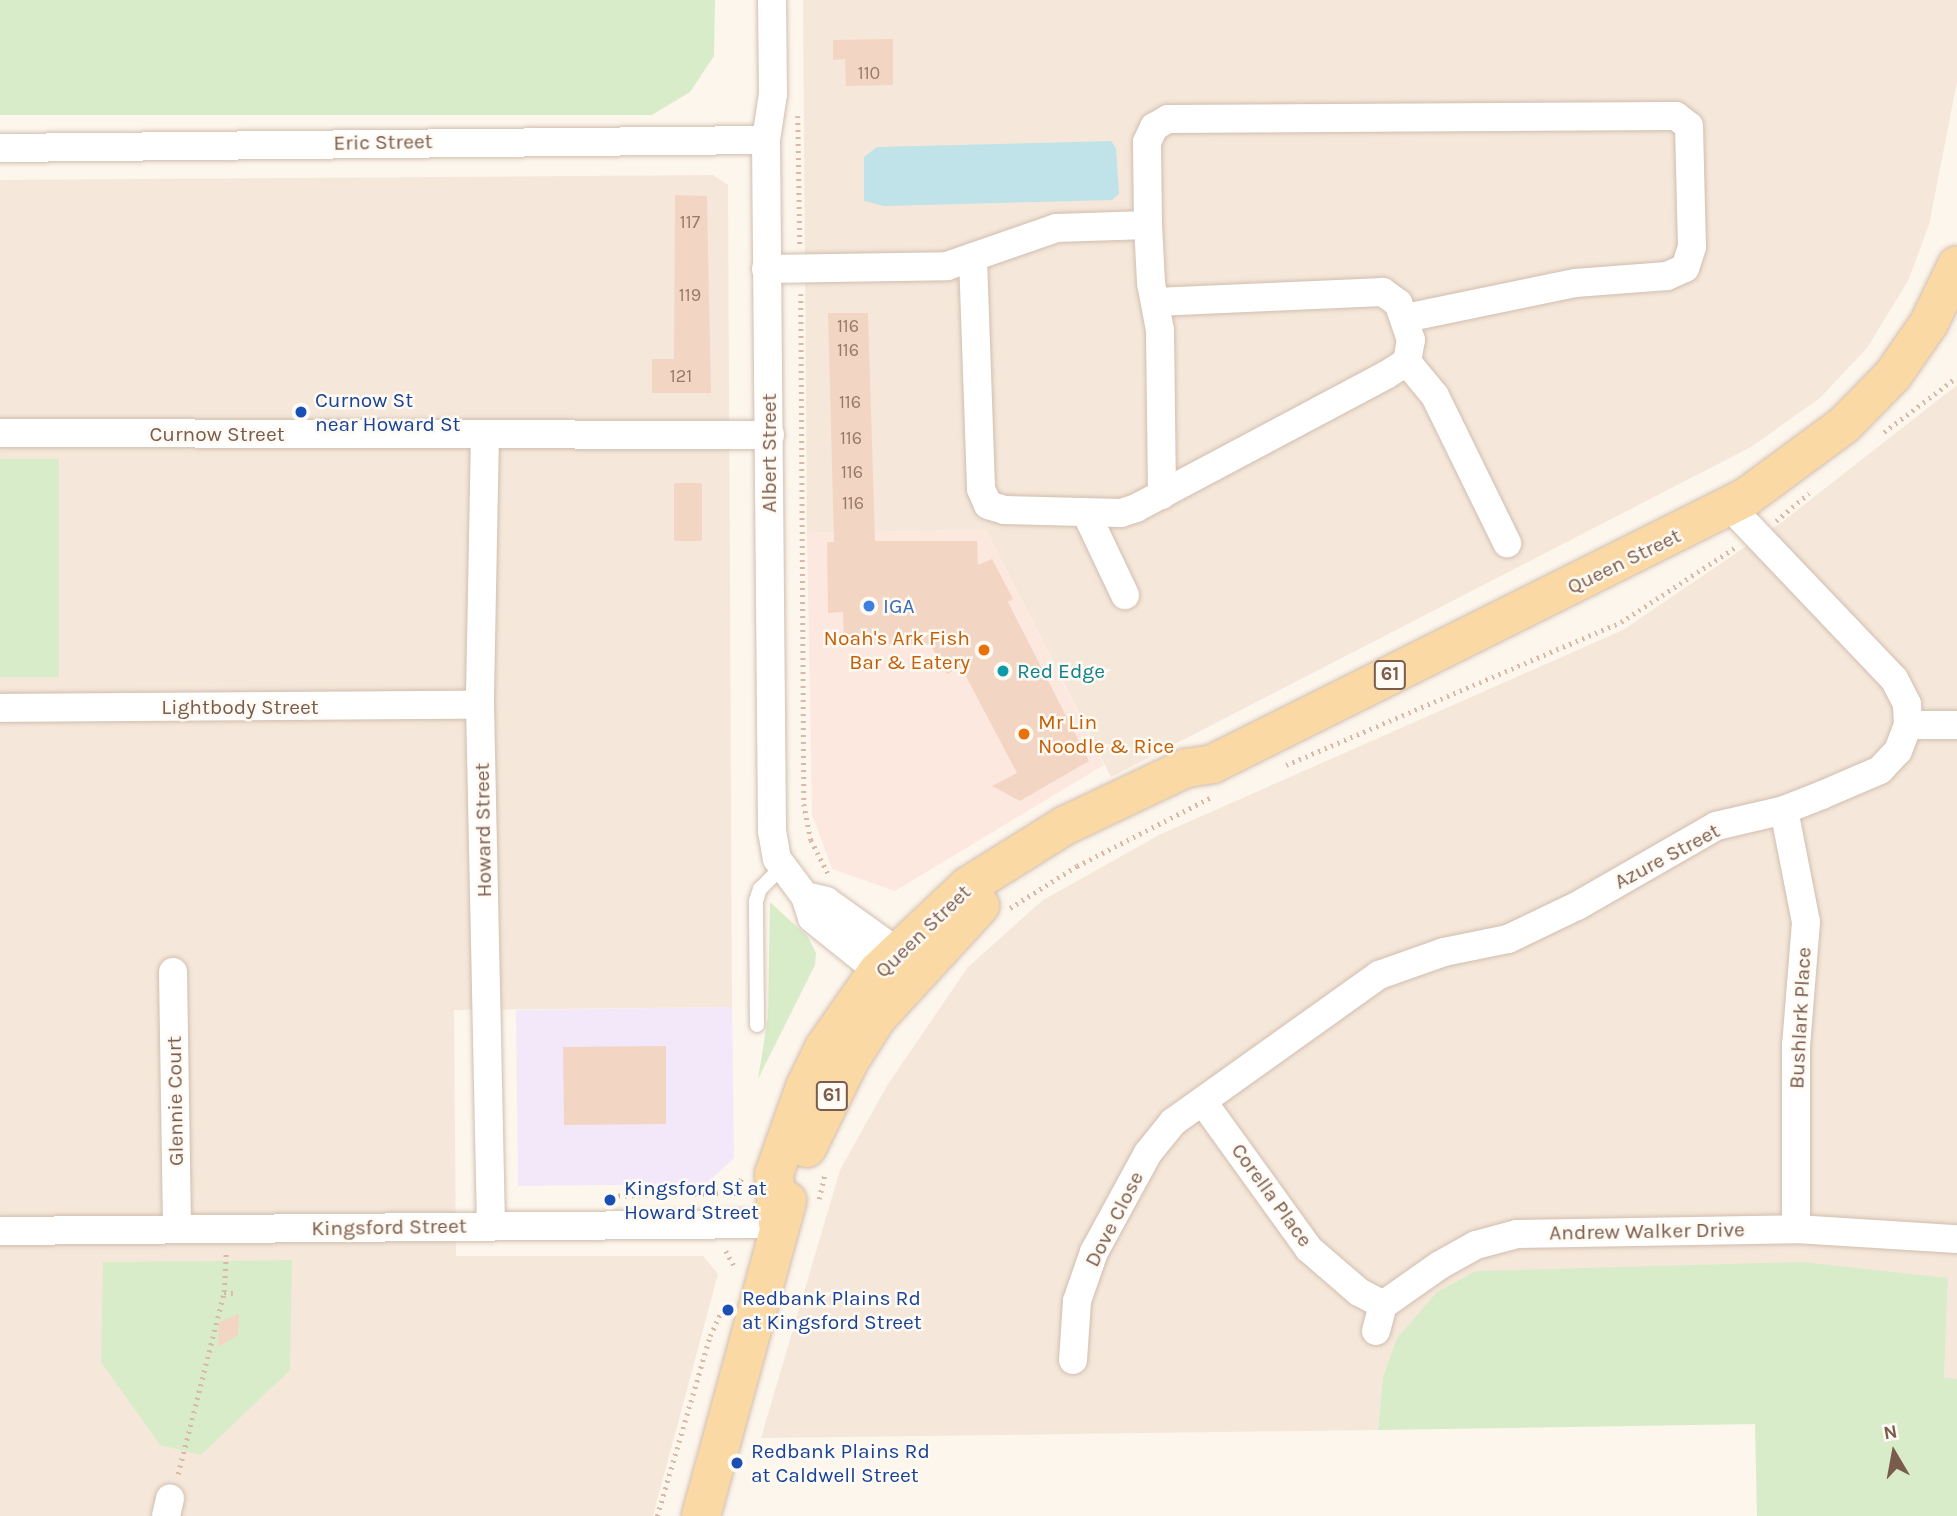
<!DOCTYPE html>
<style>
body{margin:0}
#map{position:relative;width:1957px;height:1516px;overflow:hidden;background:#fdf6ec;font-family:Karla,sans-serif}
div>[style]{position:absolute}
.residential>*{inset:0;background:#f5e8da}
.commercial>*{inset:0;background:#fde8e0}
.education>*{inset:0;background:#f3e8fa}
.green>*{inset:0;background:#d8ecc9}
.water>*{inset:0;background:#bfe3e8}
.building>*{inset:0;background:#f3d5c3}
.path>*{height:4.5px;margin-top:-2.25px;transform-origin:0;background:repeating-linear-gradient(90deg,#d9b8a5 0 2px,transparent 0 7px)}
.roads{filter:drop-shadow(0 0 2px #d1beb0) drop-shadow(0 0 2px #d1beb0)}
.lane>*{height:14px;margin:-7px;padding:0 7px;transform-origin:7px;border-radius:7px;background:#fff}
.street>*{height:28px;margin:-14px;padding:0 14px;transform-origin:14px;border-radius:14px;background:#fff}
.primary>*{height:38px;margin:-19px;padding:0 19px;transform-origin:19px;border-radius:19px;background:#fbd9a5}
.dots>*{width:19px;height:19px;translate:-50% -50%;box-sizing:border-box;border:4px solid #fffaf3;border-radius:50%}
span{translate:-50% -50%;white-space:nowrap;text-align:center;line-height:1.15;-webkit-text-stroke:5px #fffaf3;paint-order:stroke}
.number-label{font-size:18px;color:#987a6a}
.number-label span{-webkit-text-stroke-width:0}
.shield-label span{padding:2px 5px;background:#fffaf3;border:2px solid;border-radius:5px;-webkit-text-stroke-width:0}
.shield-label{font-size:19px;color:#7a5c4d;font-weight:700}
.street-label{font-size:21px;color:#7a5c4d}
.transit-label{font-size:21px;color:#164399}
.left{translate:0 -50%;text-align:left}
.shop-label{font-size:21px;color:#366cbe}
.food-label{font-size:21px;color:#c56008}
.right{translate:-100% -50%;text-align:right}
.culture-label{font-size:21px;color:#0d838f}
.north{position:absolute;left:1859px;top:1418px;width:70px;height:70px;-webkit-text-stroke:5px #fffaf3;paint-order:stroke;rotate:350deg;font-size:19px;font-weight:700;line-height:28px;text-align:center;color:#7a5c4d}
.north::after{content:'';display:block;margin:auto;width:24px;height:32px;background:#7a5c4d;clip-path:polygon(50% 0,100% 100%,50% 72%,0 100%)}
</style>
<div id="map">
<div class="residential">
<i style="clip-path:polygon(803px 0,1957px 0,1957px 82px,1929px 225px,1908px 281px,1867px 348px,1820px 398px,1751px 447px,1111px 777px,986px 530px,807px 533px)"></i>
<i style="clip-path:polygon(713px 175px,728px 185px,732px 1007px,454px 1010px,456px 1256px,703px 1256px,718px 1274px,653px 1516px,0 1516px,0 677px,58px 677px,58px 459px,0 459px,0 180px)"></i>
<i style="clip-path:polygon(1957px 385px,1957px 1421px,1942px 1422px,1948px 1278px,1383px 1377px,1378px 1430px,761px 1438px,840px 1170px,888px 1084px,968px 967px,1043px 900px,1161px 834px,1623px 630px,1782px 522px)"></i>
</div>
<div class="commercial">
<i style="clip-path:polygon(986px 530px,1104px 765px,895px 891px,832px 869px,812px 814px,807px 533px)"></i>
</div>
<div class="education">
<i style="clip-path:polygon(732px 1007px,734px 1158px,706px 1184px,518px 1186px,516px 1010px)"></i>
</div>
<div class="green">
<i style="clip-path:polygon(0 0,715px 0,714px 56px,690px 92px,652px 115px,0 115px)"></i>
<i style="clip-path:polygon(0 459px,59px 459px,59px 677px,0 677px)"></i>
<i style="clip-path:polygon(770px 902px,808px 937px,816px 953px,815px 965px,758px 1079px,768px 1017px)"></i>
<i style="clip-path:polygon(292px 1260px,290px 1370px,201px 1455px,160px 1445px,101px 1362px,103px 1262px)"></i>
<i style="clip-path:polygon(1802px 1262px,1948px 1278px,1944px 1378px,1957px 1379px,1957px 1516px,1757px 1516px,1755px 1424px,1378px 1430px,1383px 1377px,1397px 1338px,1437px 1292px,1476px 1271px)"></i>
</div>
<div class="water">
<i style="clip-path:polygon(1111px 141px,1116px 148px,1119px 194px,1112px 200px,884px 206px,864px 201px,864px 157px,877px 147px)"></i>
</div>
<div class="building">
<i style="clip-path:polygon(893px 39px,893px 85px,846px 86px,845px 59px,833px 60px,833px 40px)"></i>
<i style="clip-path:polygon(675px 195px,707px 196px,711px 393px,652px 393px,652px 359px,674px 359px)"></i>
<i style="clip-path:polygon(828px 313px,868px 313px,875px 541px,977px 541px,978px 565px,992px 559px,1013px 599px,1008px 602px,1089px 761px,1020px 801px,992px 786px,1017px 773px,961px 667px,947px 674px,930px 644px,844px 644px,843px 612px,828px 613px,827px 542px,834px 542px)"></i>
<i style="clip-path:polygon(674px 483px,702px 483px,702px 541px,674px 541px)"></i>
<i style="clip-path:polygon(666px 1046px,666px 1124px,564px 1125px,563px 1047px)"></i>
<i style="clip-path:polygon(239px 1314px,238px 1335px,218px 1347px,219px 1322px)"></i>
</div>
<div class="path">
<i style="left:798px;top:116px;width:128px;rotate:89.1deg"></i>
<i style="left:801px;top:294px;width:510px;rotate:89.66deg"></i>
<i style="left:804px;top:804px;width:37px;rotate:79deg"></i>
<i style="left:811px;top:840px;width:39px;rotate:63deg"></i>
<i style="left:1884px;top:432px;width:91px;rotate:-37deg"></i>
<i style="left:1776px;top:521px;width:43px;rotate:-40.3deg"></i>
<i style="left:1286px;top:765px;width:364px;rotate:-23.1deg"></i>
<i style="left:1621px;top:622px;width:137px;rotate:-33.1deg"></i>
<i style="left:1010px;top:908px;width:79px;rotate:-32.1deg"></i>
<i style="left:1077px;top:866px;width:149px;rotate:-27.1deg"></i>
<i style="left:734px;top:1193px;width:20px;rotate:-63deg"></i>
<i style="left:604px;top:1196px;width:130px;rotate:-1.3deg"></i>
<i style="left:734px;top:1193px;width:6px;rotate:108deg"></i>
<i style="left:819px;top:1199px;width:27px;rotate:-77deg"></i>
<i style="left:726px;top:1251px;width:18px;rotate:61deg"></i>
<i style="left:224px;top:1292px;width:9px;rotate:6deg"></i>
<i style="left:178px;top:1474px;width:188px;rotate:-75.8deg"></i>
<i style="left:224px;top:1292px;width:38px;rotate:-87deg"></i>
<i style="left:657px;top:1516px;width:188px;rotate:-73.6deg"></i>
<i style="left:710px;top:1336px;width:31px;rotate:-65deg"></i>
</div>
<div class="roads">
<div class="lane">
<i style="left:757px;top:1025px;width:124px;rotate:-90.5deg"></i>
<i style="left:756px;top:901px;width:13px;rotate:-72deg"></i>
<i style="left:760px;top:889px;width:30px;rotate:-45deg"></i>
</div>
<div class="street">
<i style="left:772px;top:0;width:94px;rotate:89.4deg"></i>
<i style="left:773px;top:94px;width:47px;rotate:98.7deg"></i>
<i style="left:766px;top:140px;width:691px;rotate:89.5deg"></i>
<i style="left:772px;top:831px;width:28px;rotate:80deg"></i>
<i style="left:777px;top:859px;width:46px;rotate:52.9deg"></i>
<i style="left:805px;top:896px;width:23px;rotate:72deg"></i>
<i style="left:812px;top:918px;width:85px;rotate:38.8deg"></i>
<i style="left:878px;top:971px;width:18px;rotate:16deg"></i>
<i style="left:0;top:148px;width:766px;rotate:-0.6deg"></i>
<i style="left:1148px;top:225px;width:58px;rotate:87deg"></i>
<i style="left:1151px;top:283px;width:48px;rotate:79.2deg"></i>
<i style="left:1160px;top:330px;width:165px;rotate:89.3deg"></i>
<i style="left:973px;top:258px;width:231px;rotate:88deg"></i>
<i style="left:981px;top:489px;width:17px;rotate:66deg"></i>
<i style="left:988px;top:505px;width:17px;rotate:17deg"></i>
<i style="left:1004px;top:510px;width:117px;rotate:1.5deg"></i>
<i style="left:1121px;top:513px;width:16px;rotate:-18deg"></i>
<i style="left:1136px;top:508px;width:283px;rotate:-28deg"></i>
<i style="left:1386px;top:375px;width:25px;rotate:-32deg"></i>
<i style="left:1407px;top:362px;width:22px;rotate:-80deg"></i>
<i style="left:1411px;top:340px;width:39px;rotate:-109deg"></i>
<i style="left:1398px;top:303px;width:19px;rotate:-144deg"></i>
<i style="left:1383px;top:292px;width:228px;rotate:177.5deg"></i>
<i style="left:766px;top:269px;width:181px;rotate:-0.9deg"></i>
<i style="left:947px;top:266px;width:115px;rotate:-19.2deg"></i>
<i style="left:1056px;top:228px;width:92px;rotate:-1.9deg"></i>
<i style="left:1148px;top:225px;width:83px;rotate:-90.7deg"></i>
<i style="left:1147px;top:142px;width:17px;rotate:-65deg"></i>
<i style="left:1154px;top:127px;width:16px;rotate:-30deg"></i>
<i style="left:1168px;top:119px;width:508px;rotate:-0.34deg"></i>
<i style="left:1676px;top:116px;width:16px;rotate:38deg"></i>
<i style="left:1689px;top:126px;width:121px;rotate:88.6deg"></i>
<i style="left:1692px;top:247px;width:22px;rotate:108deg"></i>
<i style="left:1685px;top:268px;width:20px;rotate:156deg"></i>
<i style="left:1667px;top:276px;width:92px;rotate:175.6deg"></i>
<i style="left:1575px;top:283px;width:173px;rotate:168.3deg"></i>
<i style="left:1407px;top:362px;width:44px;rotate:50.5deg"></i>
<i style="left:1435px;top:396px;width:164px;rotate:63.9deg"></i>
<i style="left:0;top:433px;width:770px;rotate:0.15deg"></i>
<i style="left:485px;top:434px;width:271px;rotate:91.1deg"></i>
<i style="left:480px;top:705px;width:521px;rotate:88.79deg"></i>
<i style="left:1086px;top:513px;width:91px;rotate:64.6deg"></i>
<i style="left:0;top:708px;width:480px;rotate:-0.4deg"></i>
<i style="left:1908px;top:725px;width:49px"></i>
<i style="left:1784px;top:810px;width:114px;rotate:78.9deg"></i>
<i style="left:1806px;top:922px;width:123px;rotate:94.6deg"></i>
<i style="left:1796px;top:1045px;width:184px;rotate:90deg"></i>
<i style="left:805px;top:896px;width:22px;rotate:13deg"></i>
<i style="left:826px;top:901px;width:91px;rotate:35.6deg"></i>
<i style="left:900px;top:954px;width:14px;rotate:73deg"></i>
<i style="left:173px;top:972px;width:257px;rotate:89.1deg"></i>
<i style="left:1203px;top:1102px;width:181px;rotate:54.2deg"></i>
<i style="left:1309px;top:1249px;width:66px;rotate:40.7deg"></i>
<i style="left:1359px;top:1292px;width:27px;rotate:28deg"></i>
<i style="left:0;top:1231px;width:778px;rotate:-0.52deg"></i>
<i style="left:1376px;top:1331px;width:27px;rotate:-75deg"></i>
<i style="left:1383px;top:1305px;width:70px;rotate:-35.1deg"></i>
<i style="left:1440px;top:1265px;width:41px;rotate:-29.1deg"></i>
<i style="left:1476px;top:1245px;width:42px;rotate:-15deg"></i>
<i style="left:1517px;top:1234px;width:279px;rotate:-1deg"></i>
<i style="left:1796px;top:1229px;width:161px;rotate:3.6deg"></i>
<i style="left:1073px;top:1360px;width:59px;rotate:-86.1deg"></i>
<i style="left:1077px;top:1301px;width:52px;rotate:-70.9deg"></i>
<i style="left:1094px;top:1252px;width:113px;rotate:-61.4deg"></i>
<i style="left:1148px;top:1153px;width:40px;rotate:-51deg"></i>
<i style="left:1173px;top:1122px;width:253px;rotate:-35.5deg"></i>
<i style="left:1379px;top:975px;width:69px;rotate:-19.5deg"></i>
<i style="left:1444px;top:952px;width:65px;rotate:-11.5deg"></i>
<i style="left:1508px;top:939px;width:76px;rotate:-25.6deg"></i>
<i style="left:1577px;top:906px;width:160px;rotate:-29.9deg"></i>
<i style="left:1716px;top:826px;width:70px;rotate:-13.2deg"></i>
<i style="left:1784px;top:810px;width:41px;rotate:-21.5deg"></i>
<i style="left:1822px;top:795px;width:63px;rotate:-23.3deg"></i>
<i style="left:1880px;top:770px;width:26px;rotate:-47deg"></i>
<i style="left:1898px;top:751px;width:28px;rotate:-69deg"></i>
<i style="left:1908px;top:725px;width:21px;rotate:-93deg"></i>
<i style="left:1907px;top:704px;width:28px;rotate:-117deg"></i>
<i style="left:1894px;top:679px;width:238px;rotate:-133.6deg"></i>
<i style="left:166px;top:1516px;width:18px;rotate:-77deg"></i>
</div>
<div class="primary">
<i style="left:807px;top:1148px;width:96px;rotate:-64deg"></i>
<i style="left:849px;top:1062px;width:51px;rotate:-57.9deg"></i>
<i style="left:876px;top:1019px;width:154px;rotate:-47.4deg"></i>
<i style="left:778px;top:1224px;width:50px;rotate:-94.6deg"></i>
<i style="left:774px;top:1174px;width:92px;rotate:-70.4deg"></i>
<i style="left:805px;top:1087px;width:43px;rotate:-64deg"></i>
<i style="left:824px;top:1048px;width:94px;rotate:-55deg"></i>
<i style="left:878px;top:971px;width:124px;rotate:-43.4deg"></i>
<i style="left:968px;top:886px;width:113px;rotate:-32deg"></i>
<i style="left:1064px;top:826px;width:135px;rotate:-25.4deg"></i>
<i style="left:1186px;top:768px;width:27px;rotate:-8deg"></i>
<i style="left:1213px;top:764px;width:595px;rotate:-26.57deg"></i>
<i style="left:1745px;top:498px;width:123px;rotate:-36.4deg"></i>
<i style="left:1844px;top:425px;width:70px;rotate:-45.6deg"></i>
<i style="left:1893px;top:375px;width:63px;rotate:-55.3deg"></i>
<i style="left:1929px;top:323px;width:64px;rotate:-64.2deg"></i>
<i style="left:701px;top:1516px;width:327px;rotate:-74.7deg"></i>
</div>
</div>
<div class="dots">
<i style="left:301px;top:412px;background:#1a4fb4"></i>
<i style="left:869px;top:606px;background:#3f7fe0"></i>
<i style="left:984px;top:650px;background:#e8710a"></i>
<i style="left:1003px;top:671px;background:#0f9aa8"></i>
<i style="left:1024px;top:734px;background:#e8710a"></i>
<i style="left:610px;top:1200px;background:#1a4fb4"></i>
<i style="left:728px;top:1310px;background:#1a4fb4"></i>
<i style="left:737px;top:1463px;background:#1a4fb4"></i>
</div>
<div class="number-label">
<span style="left:869px;top:73px">110</span>
<span style="left:690px;top:222px">117</span>
<span style="left:690px;top:295px">119</span>
<span style="left:848px;top:326px">116</span>
<span style="left:848px;top:350px">116</span>
<span style="left:681px;top:376px">121</span>
<span style="left:850px;top:402px">116</span>
<span style="left:851px;top:438px">116</span>
<span style="left:852px;top:472px">116</span>
<span style="left:853px;top:503px">116</span>
</div>
<div class="shield-label">
<span style="left:1390px;top:675px">61</span>
<span style="left:832px;top:1096px">61</span>
</div>
<div class="street-label">
<span style="left:383px;top:142px;rotate:-1deg">Eric Street</span>
<span style="left:217px;top:434px">Curnow Street</span>
<span style="left:769px;top:453px;rotate:-90deg">Albert Street</span>
<span style="left:1624px;top:561px;rotate:-26deg">Queen Street</span>
<span style="left:240px;top:707px">Lightbody Street</span>
<span style="left:483px;top:830px;rotate:-91deg">Howard Street</span>
<span style="left:1667px;top:856px;rotate:-28deg">Azure Street</span>
<span style="left:923px;top:931px;rotate:-44deg">Queen Street</span>
<span style="left:1800px;top:1018px;rotate:-87deg">Bushlark Place</span>
<span style="left:175px;top:1101px;rotate:-91deg">Glennie Court</span>
<span style="left:1272px;top:1195px;rotate:54deg">Corella Place</span>
<span style="left:1114px;top:1219px;rotate:-63deg">Dove Close</span>
<span style="left:389px;top:1227px;rotate:-1deg">Kingsford Street</span>
<span style="left:1647px;top:1231px;rotate:-1deg">Andrew Walker Drive</span>
</div>
<div class="transit-label">
<span class="left" style="left:315px;top:412px">Curnow St<br>near Howard St</span>
<span class="left" style="left:624px;top:1200px">Kingsford St at<br>Howard Street</span>
<span class="left" style="left:742px;top:1310px">Redbank Plains Rd<br>at Kingsford Street</span>
<span class="left" style="left:751px;top:1463px">Redbank Plains Rd<br>at Caldwell Street</span>
</div>
<div class="shop-label">
<span class="left" style="left:883px;top:606px">IGA</span>
</div>
<div class="food-label">
<span class="right" style="left:970px;top:650px">Noah's Ark Fish<br>Bar &amp; Eatery</span>
<span class="left" style="left:1038px;top:734px">Mr Lin<br>Noodle &amp; Rice</span>
</div>
<div class="culture-label">
<span class="left" style="left:1017px;top:671px">Red Edge</span>
</div>
<div class="north">N</div>
</div>
